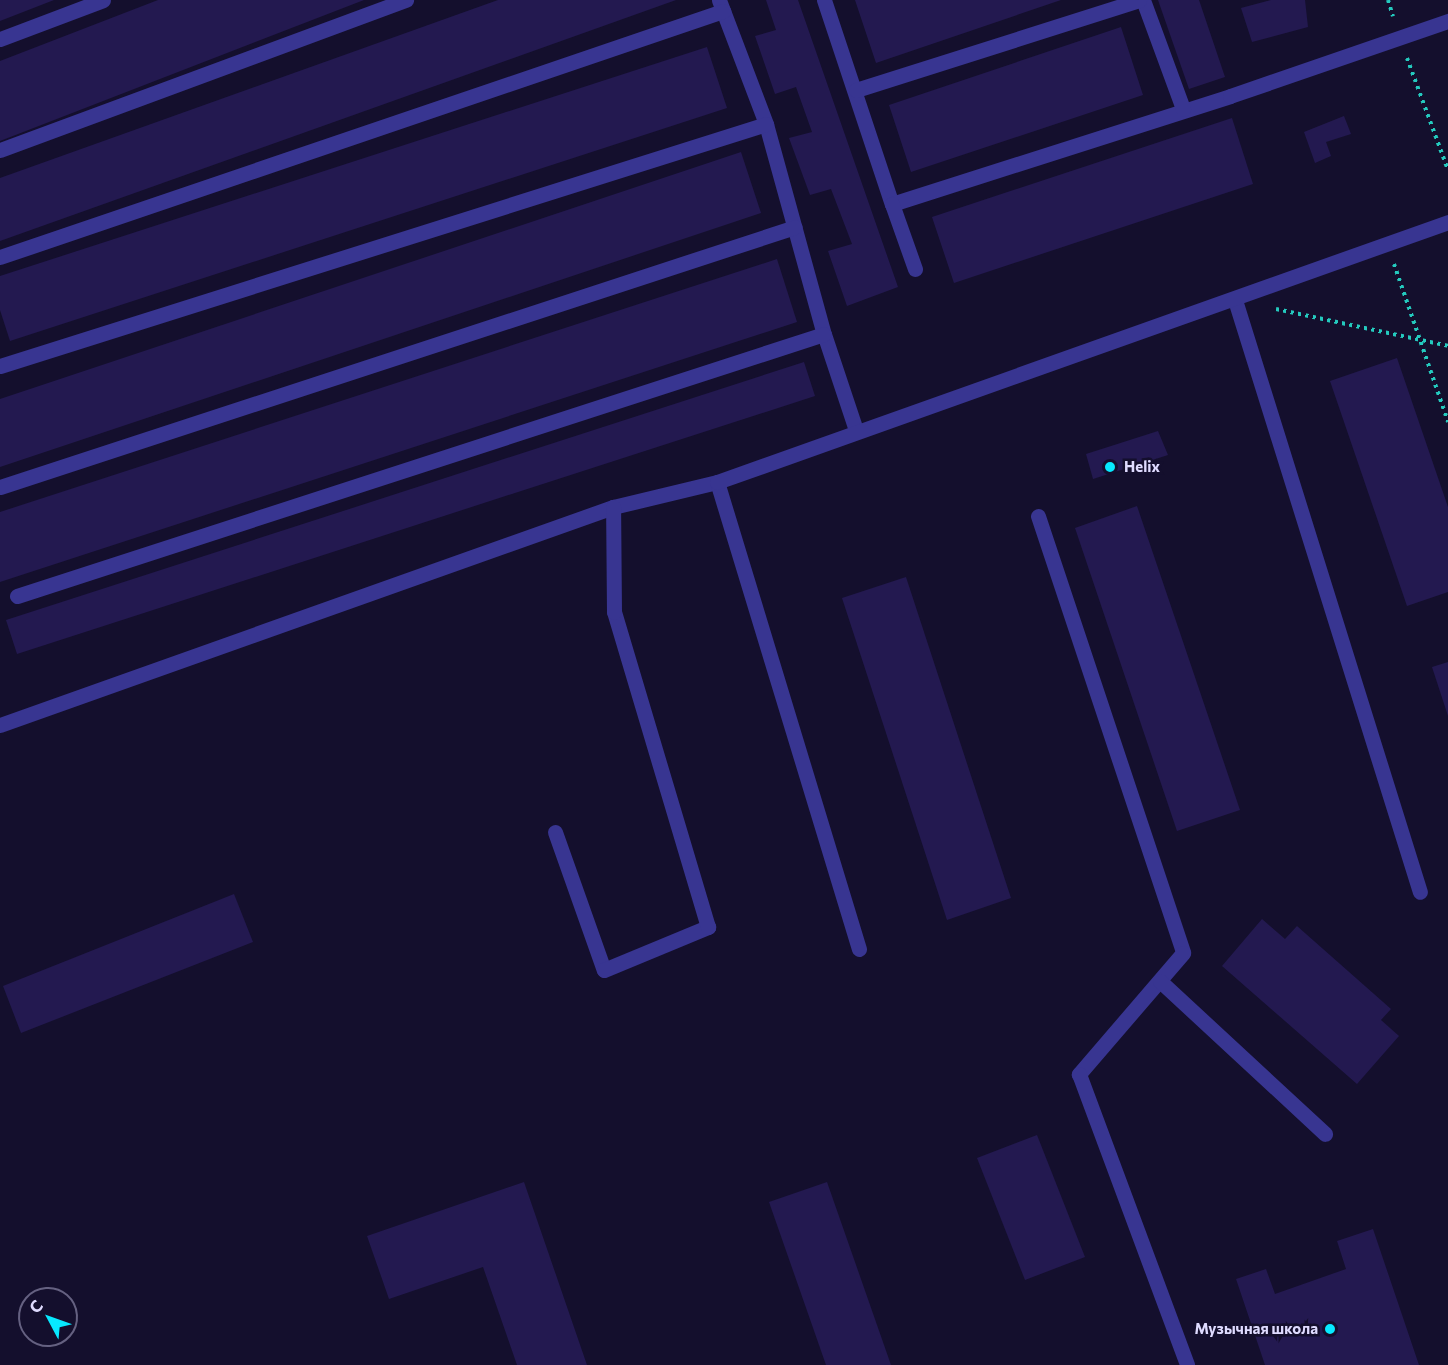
<!DOCTYPE html>
<meta charset="utf-8">
<style>
body{margin:0}
#map{position:relative;width:1448px;height:1365px;overflow:hidden;background:#140f2d;font-family:Commissioner,sans-serif}
div>[style]{position:absolute}
.building>*{inset:0;background:#231950}
.path>*{height:4px;margin-top:-2px;transform-origin:0;background:repeating-linear-gradient(90deg,#24cabe 0 3px,transparent 0 7.5px)}
.minor>*{height:15px;margin:-7.5px;padding:0 7.5px;transform-origin:7.5px;border-radius:7.5px;background:#383591}
.dots>*{width:16px;height:16px;translate:-50% -50%;box-sizing:border-box;border:3px solid #140f2d;border-radius:50%}
span{translate:-50% -50%;white-space:nowrap;text-align:center;line-height:1.15;-webkit-text-stroke:5px #140f2d;paint-order:stroke}
.poi-label{font-size:15px;color:#dfdbff;font-weight:700}
.left{translate:0 -50%;text-align:left}
.right{translate:-100% -50%;text-align:right}
.north{position:absolute;left:18px;top:1287px;width:60px;height:60px;box-sizing:border-box;background:#140f2d;border:2px solid #656181;border-radius:50%;rotate:311deg;font-size:16px;font-weight:700;line-height:24px;text-align:center;color:#dfdbff}
.north::after{content:'';display:block;margin:auto;width:21px;height:27px;background:#07e9ff;clip-path:polygon(50% 0,100% 100%,50% 72%,0 100%)}
</style>
<div id="map">
<div class="building">
<i style="clip-path:polygon(0 0,54px 0,0 21px)"></i>
<i style="clip-path:polygon(158px 0,364px 0,0 141px,0 61px)"></i>
<i style="clip-path:polygon(498px 0,676px 0,0 241px,0 178px)"></i>
<i style="clip-path:polygon(766px 0,798px 0,898px 287px,847px 306px,828px 251px,852px 244px,831px 189px,810px 195px,789px 138px,812px 132px,796px 87px,775px 94px,755px 36px,776px 30px)"></i>
<i style="clip-path:polygon(855px 0,1061px 0,876px 63px)"></i>
<i style="clip-path:polygon(1158px 0,1199px 0,1225px 77px,1189px 89px)"></i>
<i style="clip-path:polygon(1271px 0,1305px 0,1308px 27px,1252px 42px,1241px 8px)"></i>
<i style="clip-path:polygon(1121px 27px,1143px 95px,911px 172px,889px 105px)"></i>
<i style="clip-path:polygon(707px 47px,727px 108px,10px 341px,0 310px,0 276px)"></i>
<i style="clip-path:polygon(1344px 116px,1351px 134px,1326px 142px,1331px 156px,1315px 163px,1304px 132px)"></i>
<i style="clip-path:polygon(1232px 118px,1253px 184px,954px 283px,932px 217px)"></i>
<i style="clip-path:polygon(741px 152px,761px 213px,0 467px,0 399px)"></i>
<i style="clip-path:polygon(777px 259px,797px 322px,0 582px,0 512px)"></i>
<i style="clip-path:polygon(1397px 358px,1448px 507px,1448px 592px,1407px 606px,1330px 381px)"></i>
<i style="clip-path:polygon(804px 362px,815px 396px,17px 654px,6px 620px)"></i>
<i style="clip-path:polygon(1158px 431px,1168px 455px,1093px 479px,1086px 454px)"></i>
<i style="clip-path:polygon(1137px 506px,1240px 810px,1177px 831px,1075px 528px)"></i>
<i style="clip-path:polygon(906px 577px,1011px 898px,947px 920px,842px 598px)"></i>
<i style="clip-path:polygon(1448px 662px,1448px 716px,1432px 667px)"></i>
<i style="clip-path:polygon(234px 894px,253px 942px,21px 1033px,3px 986px)"></i>
<i style="clip-path:polygon(1262px 919px,1285px 939px,1297px 926px,1391px 1009px,1381px 1020px,1399px 1036px,1357px 1084px,1222px 966px)"></i>
<i style="clip-path:polygon(1037px 1135px,1085px 1257px,1025px 1280px,977px 1158px)"></i>
<i style="clip-path:polygon(524px 1182px,587px 1365px,517px 1365px,483px 1267px,389px 1299px,367px 1236px)"></i>
<i style="clip-path:polygon(827px 1182px,891px 1365px,826px 1365px,769px 1202px)"></i>
<i style="clip-path:polygon(1373px 1229px,1419px 1365px,1265px 1365px,1236px 1279px,1266px 1269px,1275px 1294px,1346px 1269px,1337px 1241px)"></i>
</div>
<div class="path">
<i style="left:1388px;top:0;width:17px;rotate:73deg"></i>
<i style="left:1407px;top:58px;width:119px;rotate:69.9deg"></i>
<i style="left:1394px;top:264px;width:167px;rotate:71.1deg"></i>
<i style="left:1276px;top:309px;width:176px;rotate:12.1deg"></i>
</div>
<div class="minor">
<i style="left:719px;top:0;width:133px;rotate:69.2deg"></i>
<i style="left:766px;top:124px;width:218px;rotate:74.6deg"></i>
<i style="left:824px;top:334px;width:101px;rotate:71.6deg"></i>
<i style="left:824px;top:0;width:215px;rotate:71.6deg"></i>
<i style="left:892px;top:204px;width:355px;rotate:-17.7deg"></i>
<i style="left:1230px;top:96px;width:231px;rotate:-19deg"></i>
<i style="left:1143px;top:0;width:116px;rotate:69.8deg"></i>
<i style="left:0;top:39px;width:110px;rotate:-20.7deg"></i>
<i style="left:856px;top:90px;width:297px;rotate:-17.6deg"></i>
<i style="left:0;top:150px;width:433px;rotate:-20.3deg"></i>
<i style="left:892px;top:204px;width:69px;rotate:70.5deg"></i>
<i style="left:0;top:257px;width:764px;rotate:-18.79deg"></i>
<i style="left:1235px;top:300px;width:620px;rotate:72.65deg"></i>
<i style="left:0;top:366px;width:803px;rotate:-17.53deg"></i>
<i style="left:0;top:487px;width:836px;rotate:-18.11deg"></i>
<i style="left:1038px;top:516px;width:460px;rotate:71.6deg"></i>
<i style="left:1183px;top:953px;width:160px;rotate:130.7deg"></i>
<i style="left:1079px;top:1074px;width:310px;rotate:69.6deg"></i>
<i style="left:17px;top:596px;width:848px;rotate:-17.99deg"></i>
<i style="left:0;top:725px;width:651px;rotate:-19.58deg"></i>
<i style="left:613px;top:507px;width:107px;rotate:-13.5deg"></i>
<i style="left:555px;top:832px;width:146px;rotate:70.5deg"></i>
<i style="left:604px;top:970px;width:113px;rotate:-22.5deg"></i>
<i style="left:708px;top:927px;width:329px;rotate:-106.6deg"></i>
<i style="left:614px;top:612px;width:105px;rotate:-90.5deg"></i>
<i style="left:859px;top:949px;width:488px;rotate:-106.9deg"></i>
<i style="left:717px;top:482px;width:776px;rotate:-19.58deg"></i>
<i style="left:1160px;top:981px;width:225px;rotate:42.8deg"></i>
</div>
<div class="dots">
<i style="left:1110px;top:467px;background:#07e9ff"></i>
<i style="left:1330px;top:1329px;background:#07e9ff"></i>
</div>
<div class="poi-label">
<span class="left" style="left:1124px;top:467px">Helix</span>
<span class="right" style="left:1318px;top:1329px">Музычная школа</span>
</div>
<div class="north">С</div>
</div>
